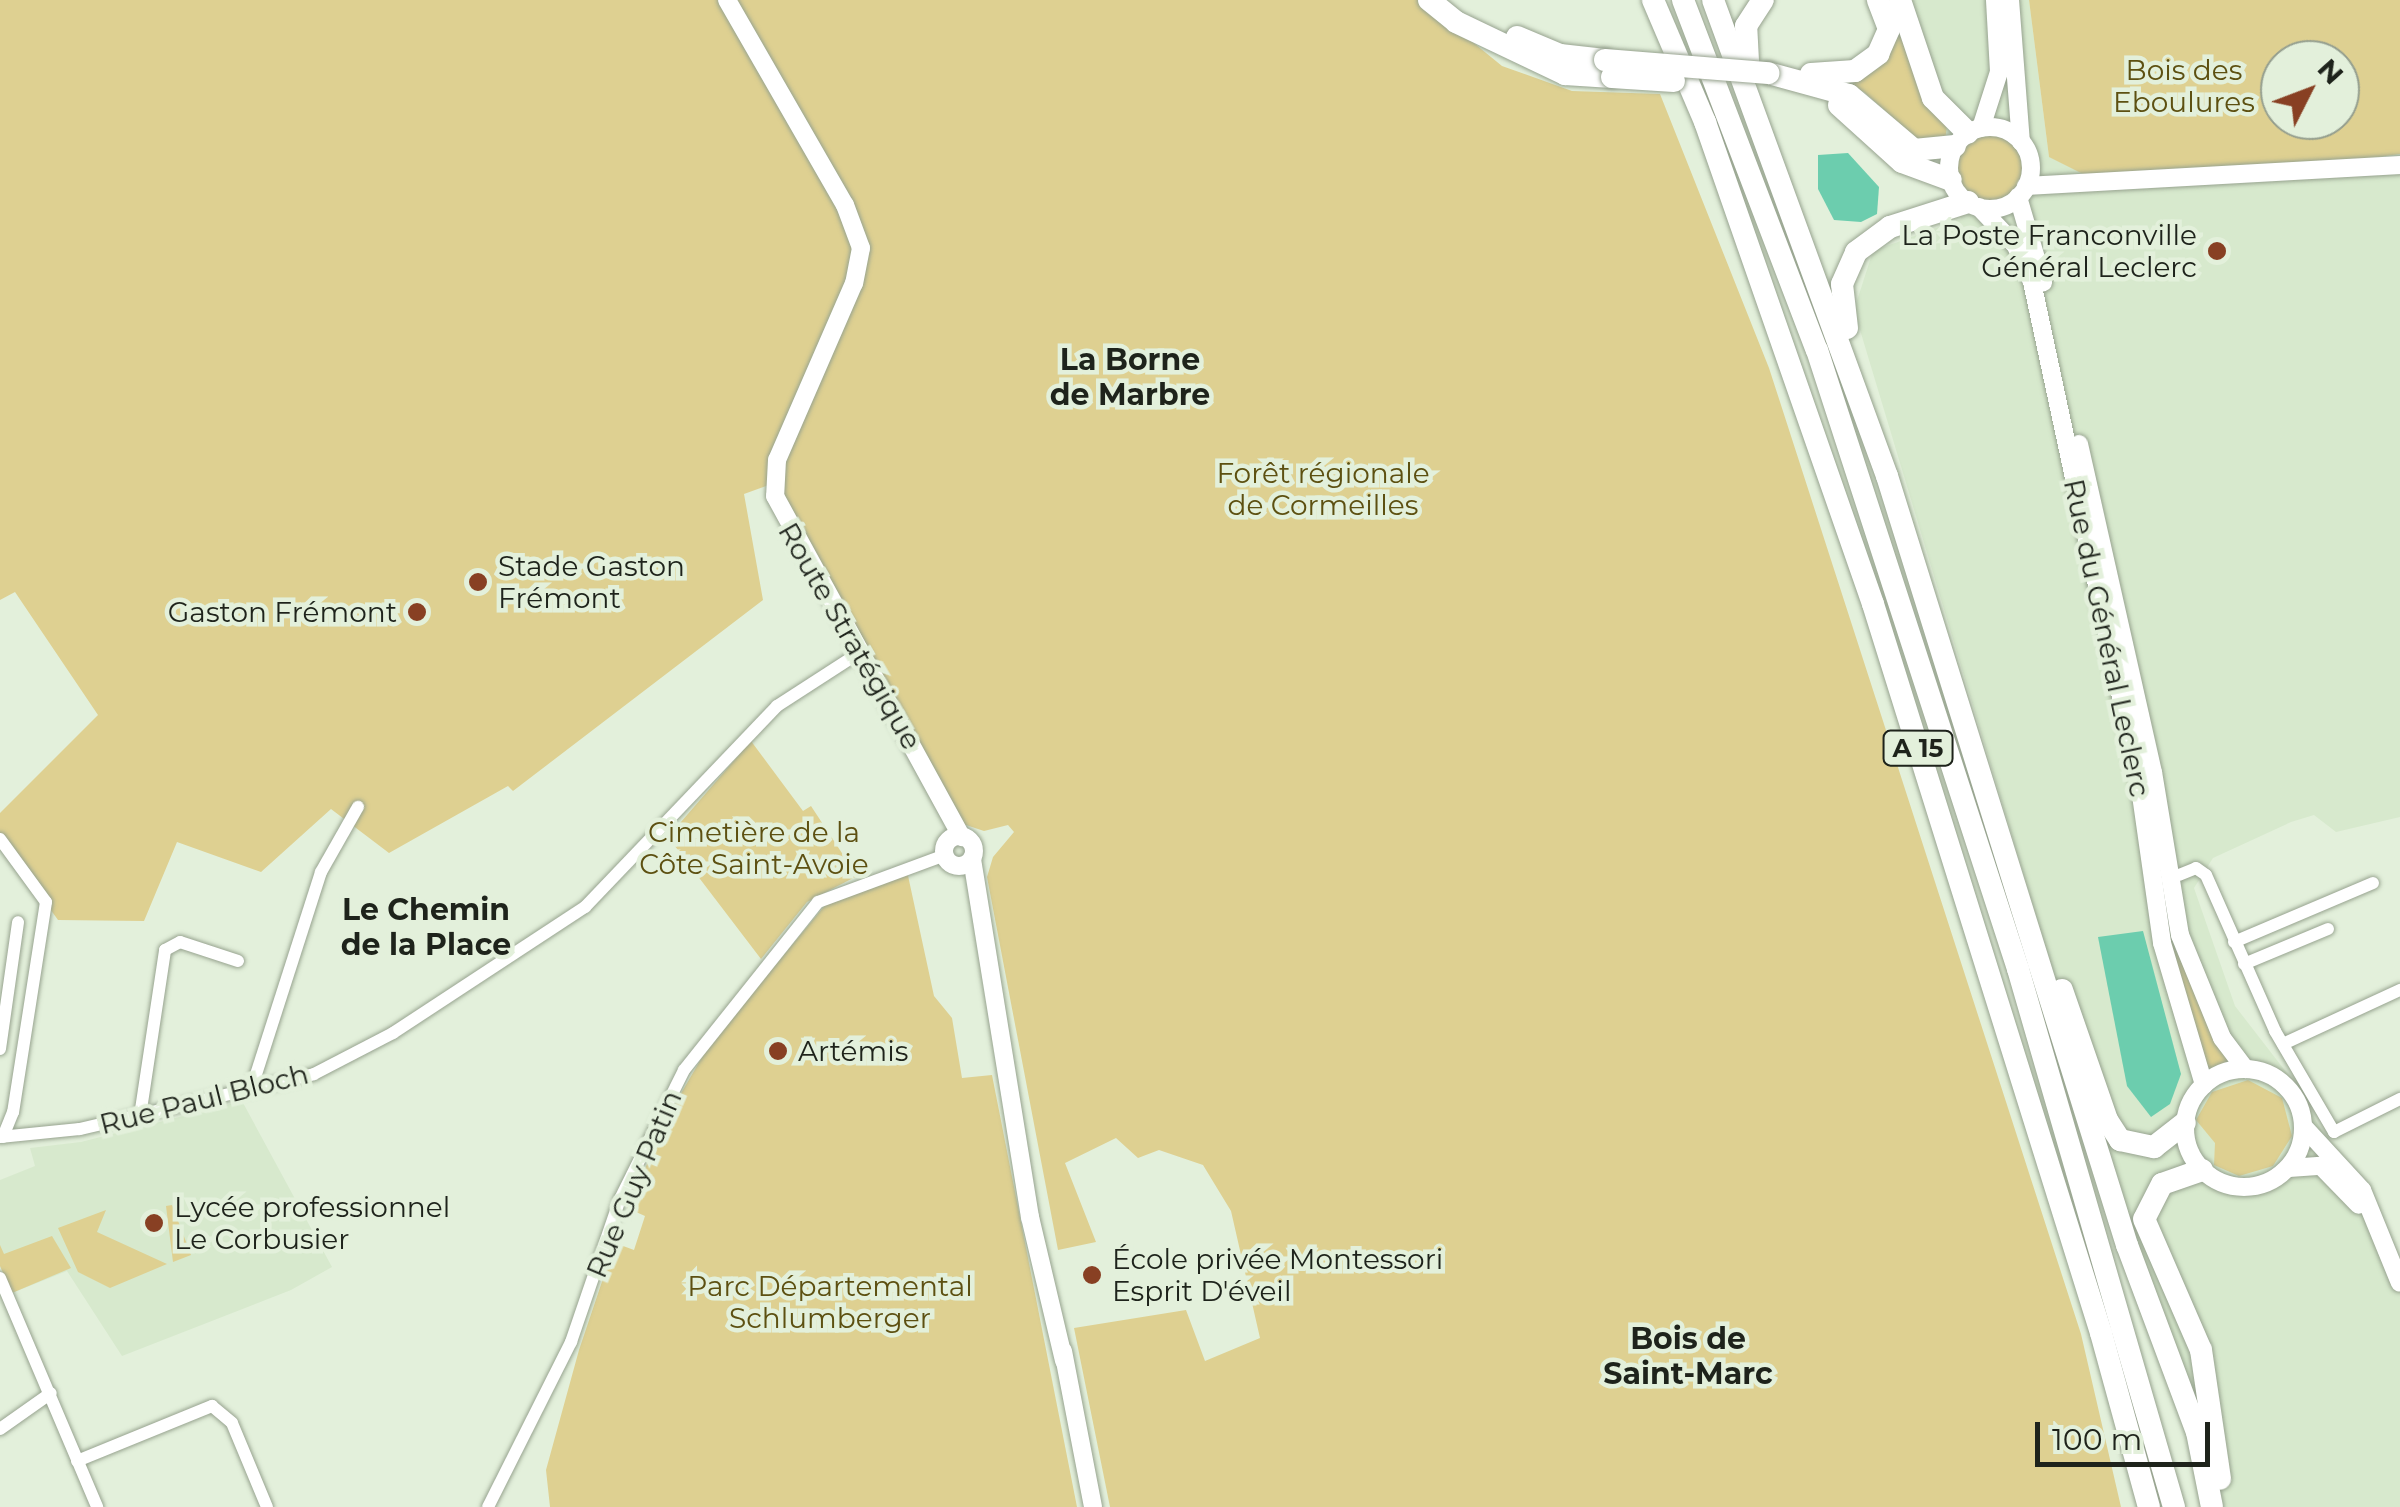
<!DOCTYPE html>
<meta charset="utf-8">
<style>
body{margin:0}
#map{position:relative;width:2400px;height:1507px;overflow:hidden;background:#e3f0db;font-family:Montserrat,sans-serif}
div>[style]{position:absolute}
.built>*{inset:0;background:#d7e9cd}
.green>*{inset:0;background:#ded091}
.round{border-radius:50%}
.water>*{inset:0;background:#6ccdae}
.roads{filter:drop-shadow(0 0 2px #97a38f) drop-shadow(0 0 2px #97a38f)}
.street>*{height:12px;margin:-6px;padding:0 6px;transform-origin:6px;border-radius:6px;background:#fff}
.secondary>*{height:18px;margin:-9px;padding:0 9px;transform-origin:9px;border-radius:9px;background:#fff}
.secondary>.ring{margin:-9px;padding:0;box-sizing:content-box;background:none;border:18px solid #fff;border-radius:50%}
.highway>*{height:22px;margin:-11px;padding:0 11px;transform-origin:11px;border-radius:11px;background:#fff}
.bridges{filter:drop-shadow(0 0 2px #97a38f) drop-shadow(0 0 2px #97a38f)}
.highway-bridge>*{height:22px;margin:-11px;padding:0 11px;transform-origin:11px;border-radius:11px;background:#fff}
.dots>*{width:28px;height:28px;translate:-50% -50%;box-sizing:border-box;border:5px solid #e3f0db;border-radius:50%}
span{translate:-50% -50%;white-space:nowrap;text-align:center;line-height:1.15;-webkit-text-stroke:9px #e3f0db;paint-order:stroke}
.shield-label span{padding:2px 8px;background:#e3f0db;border:2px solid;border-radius:8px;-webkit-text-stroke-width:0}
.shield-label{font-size:25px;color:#1e231b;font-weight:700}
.park-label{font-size:28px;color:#5d5011}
.poi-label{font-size:28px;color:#1e231b}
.right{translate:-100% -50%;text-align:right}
.left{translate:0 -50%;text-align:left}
.street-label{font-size:28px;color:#1e231b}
.neighbourhood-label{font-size:30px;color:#1e231b;font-weight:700}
.north{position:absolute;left:2260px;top:40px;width:100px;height:100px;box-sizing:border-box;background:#e3f0db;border:2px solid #949e8e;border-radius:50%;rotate:48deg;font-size:28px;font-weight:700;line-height:40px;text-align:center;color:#1e231b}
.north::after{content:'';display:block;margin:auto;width:35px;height:45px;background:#884023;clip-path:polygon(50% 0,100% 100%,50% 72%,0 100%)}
.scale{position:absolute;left:2035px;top:1422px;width:175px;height:45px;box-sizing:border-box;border:5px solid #1e231b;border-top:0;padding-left:12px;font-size:30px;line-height:35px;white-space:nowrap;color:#1e231b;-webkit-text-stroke:8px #e3f0db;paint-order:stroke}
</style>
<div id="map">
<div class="built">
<i style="clip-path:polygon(1905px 0,2029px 0,2049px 157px,2321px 165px,2400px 154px,2400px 817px,2336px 832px,2314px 815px,2291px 822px,2213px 858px,2194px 888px,2235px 1006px,2297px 1086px,2400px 1273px,2400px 1507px,2214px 1507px,1854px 310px,1873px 251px,1961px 219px)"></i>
<i style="clip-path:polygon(242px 1101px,332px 1267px,291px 1290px,122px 1356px,67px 1271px,12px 1293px,0 1266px,0 1180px,35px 1166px,30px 1148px,81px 1142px)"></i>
</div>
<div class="green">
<i style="clip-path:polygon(0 0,1421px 0,1502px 66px,1572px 91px,1660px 94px,1769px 368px,2081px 1334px,2121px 1507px,1110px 1507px,1074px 1328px,1186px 1310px,1205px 1361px,1260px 1338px,1231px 1211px,1203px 1165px,1159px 1150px,1138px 1158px,1116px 1138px,1065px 1163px,1096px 1242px,1058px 1250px,987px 877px,993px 857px,1014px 832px,1008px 825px,984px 831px,963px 824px,777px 482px,744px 494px,763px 600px,513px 791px,508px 786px,389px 853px,331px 809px,261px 872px,177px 842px,144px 921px,58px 920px,0 839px,0 813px,98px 715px,15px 592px,0 600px)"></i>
<i style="clip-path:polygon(evenodd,2029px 0,2400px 0,2400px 154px,2321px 165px,2085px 175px,2049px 157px,2029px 0,2280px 60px,2340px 60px,2340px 120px,2280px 120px,2280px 60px)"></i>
<i style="clip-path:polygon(1897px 10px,1947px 124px,1945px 143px,1927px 148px,1864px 92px,1842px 82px,1852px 80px)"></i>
<i class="round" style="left:1956px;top:135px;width:66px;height:66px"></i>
<i style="clip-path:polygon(751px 741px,803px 811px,811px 806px,857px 876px,807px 902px,761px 959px,668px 837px)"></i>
<i style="clip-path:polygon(907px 871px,934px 996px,952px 1018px,962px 1078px,992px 1075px,1077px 1507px,550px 1507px,546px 1470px,579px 1350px,615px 1243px,634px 1250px,645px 1216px,627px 1208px,673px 1107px,711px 1042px,827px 903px)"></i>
<i style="clip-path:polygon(2170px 939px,2229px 1061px,2209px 1070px,2180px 990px)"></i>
<i style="clip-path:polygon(2248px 1080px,2282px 1098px,2292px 1136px,2273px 1166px,2239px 1176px,2214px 1165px,2215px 1143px,2196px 1120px,2212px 1092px)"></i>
<i style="clip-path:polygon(172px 1205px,191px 1255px,173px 1262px,166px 1206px)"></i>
<i style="clip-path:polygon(106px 1210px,97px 1232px,167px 1264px,110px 1288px,78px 1272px,58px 1228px)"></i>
<i style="clip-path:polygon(52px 1236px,71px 1268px,12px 1293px,0 1266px,0 1245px,4px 1254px)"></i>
</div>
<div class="water">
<i style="clip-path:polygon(1848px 153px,1879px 187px,1877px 214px,1861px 222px,1834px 220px,1818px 189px,1818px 155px)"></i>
<i style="clip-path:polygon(2143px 931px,2181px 1074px,2170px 1104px,2151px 1117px,2127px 1086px,2098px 937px)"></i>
</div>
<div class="roads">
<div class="street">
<i style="left:0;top:839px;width:78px;rotate:53.9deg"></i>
<i style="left:46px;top:902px;width:213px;rotate:98.9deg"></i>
<i style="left:13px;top:1112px;width:27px;rotate:112deg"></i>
<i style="left:2179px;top:875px;width:18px;rotate:-22deg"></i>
<i style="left:2196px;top:868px;width:12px;rotate:35deg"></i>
<i style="left:2206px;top:875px;width:171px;rotate:66.1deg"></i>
<i style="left:2275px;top:1031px;width:117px;rotate:59.7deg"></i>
<i style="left:2334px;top:1132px;width:74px;rotate:-26.6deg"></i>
<i style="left:2234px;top:942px;width:151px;rotate:-23deg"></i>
<i style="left:2244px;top:964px;width:91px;rotate:-22.6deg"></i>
<i style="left:2283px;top:1044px;width:129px;rotate:-24.8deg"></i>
<i style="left:0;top:1049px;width:128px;rotate:-81.9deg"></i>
<i style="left:251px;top:1090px;width:229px;rotate:-72.2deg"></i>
<i style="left:321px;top:872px;width:75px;rotate:-60.4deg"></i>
<i style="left:140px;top:1116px;width:168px;rotate:-81.4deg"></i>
<i style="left:165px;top:950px;width:17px;rotate:-28deg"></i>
<i style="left:180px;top:942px;width:61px;rotate:18.1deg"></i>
<i style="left:0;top:1137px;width:80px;rotate:-5.7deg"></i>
<i style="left:80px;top:1129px;width:240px;rotate:-13.2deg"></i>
<i style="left:314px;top:1074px;width:89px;rotate:-27.4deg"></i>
<i style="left:393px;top:1033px;width:230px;rotate:-33.3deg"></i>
<i style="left:585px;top:907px;width:278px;rotate:-46.3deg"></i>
<i style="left:777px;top:706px;width:98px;rotate:-32.9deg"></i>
<i style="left:0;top:1278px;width:249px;rotate:67deg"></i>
<i style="left:0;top:1429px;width:62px;rotate:-35.2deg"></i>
<i style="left:77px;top:1461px;width:146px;rotate:-22.2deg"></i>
<i style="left:212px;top:1406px;width:26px;rotate:40deg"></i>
<i style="left:232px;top:1423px;width:91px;rotate:67.4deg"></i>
<i style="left:488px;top:1507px;width:185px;rotate:-63.3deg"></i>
<i style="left:571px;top:1342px;width:151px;rotate:-71.1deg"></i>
<i style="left:620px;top:1199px;width:144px;rotate:-63.6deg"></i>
<i style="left:684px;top:1070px;width:215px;rotate:-51.4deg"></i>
<i style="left:818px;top:902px;width:135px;rotate:-20.3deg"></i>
</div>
<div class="secondary">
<i style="left:727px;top:0;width:237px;rotate:60.1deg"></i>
<i style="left:845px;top:205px;width:46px;rotate:69.6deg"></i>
<i style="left:861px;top:248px;width:36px;rotate:101deg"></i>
<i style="left:854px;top:283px;width:193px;rotate:113.5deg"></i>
<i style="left:777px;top:460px;width:36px;rotate:93deg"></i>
<i style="left:775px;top:496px;width:389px;rotate:61.3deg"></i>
<i style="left:2010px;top:0;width:142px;rotate:85.6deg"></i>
<i class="ring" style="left:1949px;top:127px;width:64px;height:64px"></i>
<i style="left:1981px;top:128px;width:59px;rotate:-72.2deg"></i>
<i style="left:1999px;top:72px;width:72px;rotate:-93.2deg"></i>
<i style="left:2026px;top:186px;width:375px;rotate:-3.2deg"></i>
<i style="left:2018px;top:197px;width:89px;rotate:73.6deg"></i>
<i style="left:1979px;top:207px;width:54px;rotate:46.5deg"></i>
<i style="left:2016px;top:246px;width:39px;rotate:66deg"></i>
<i style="left:2032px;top:282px;width:510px;rotate:77.9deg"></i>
<i style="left:2139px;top:781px;width:164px;rotate:81.9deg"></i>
<i style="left:2162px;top:943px;width:148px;rotate:73.5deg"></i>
<i style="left:2079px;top:444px;width:336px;rotate:77.3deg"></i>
<i style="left:2153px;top:772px;width:165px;rotate:80.6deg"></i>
<i style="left:2180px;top:935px;width:111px;rotate:67.8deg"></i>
<i style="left:2222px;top:1038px;width:39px;rotate:53deg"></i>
<i class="ring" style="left:944px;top:836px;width:12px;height:12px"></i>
<i style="left:972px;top:859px;width:363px;rotate:80.8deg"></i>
<i style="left:1030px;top:1217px;width:148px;rotate:76.7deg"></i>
<i class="ring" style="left:2185px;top:1069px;width:100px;height:100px"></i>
<i style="left:2304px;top:1127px;width:86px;rotate:47.4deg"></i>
<i style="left:2362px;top:1190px;width:100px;rotate:67.8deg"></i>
<i style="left:2289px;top:1168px;width:32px;rotate:-4deg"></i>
<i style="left:2321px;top:1166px;width:54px;rotate:45.7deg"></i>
<i style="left:1063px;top:1351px;width:159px;rotate:79.1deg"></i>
</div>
<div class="highway">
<i style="left:1429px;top:0;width:35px;rotate:39deg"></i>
<i style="left:1456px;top:22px;width:121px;rotate:25.5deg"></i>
<i style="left:1565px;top:74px;width:47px;rotate:3.7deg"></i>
<i style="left:1653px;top:0;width:133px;rotate:66.9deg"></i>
<i style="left:1705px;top:122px;width:510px;rotate:70.78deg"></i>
<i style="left:1873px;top:604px;width:764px;rotate:72.63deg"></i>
<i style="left:2101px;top:1333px;width:180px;rotate:74.6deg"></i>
<i style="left:1683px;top:0;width:375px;rotate:69.1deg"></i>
<i style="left:1817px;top:350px;width:651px;rotate:72.01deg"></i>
<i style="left:2018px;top:969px;width:560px;rotate:73.83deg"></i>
<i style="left:1713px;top:0;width:507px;rotate:69.92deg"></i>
<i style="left:1887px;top:476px;width:806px;rotate:72.67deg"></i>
<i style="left:2127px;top:1245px;width:200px;rotate:69.5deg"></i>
<i style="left:2197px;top:1432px;width:76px;rotate:78.7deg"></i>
<i style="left:1900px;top:0;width:103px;rotate:71.4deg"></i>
<i style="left:1933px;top:98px;width:49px;rotate:45deg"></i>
<i style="left:1517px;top:37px;width:47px;rotate:22.7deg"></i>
<i style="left:1560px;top:55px;width:45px;rotate:6.3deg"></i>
<i style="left:1748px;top:61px;width:35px;rotate:-93deg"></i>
<i style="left:1746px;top:26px;width:31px;rotate:-57deg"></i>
<i style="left:1768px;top:73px;width:84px;rotate:15.2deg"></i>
<i style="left:1849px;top:95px;width:85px;rotate:40.2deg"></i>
<i style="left:1914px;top:150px;width:41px;rotate:-5.6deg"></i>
<i style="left:1811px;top:74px;width:44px;rotate:-3.9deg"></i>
<i style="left:1855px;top:71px;width:29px;rotate:-36deg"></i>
<i style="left:1878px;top:54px;width:27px;rotate:-66deg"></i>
<i style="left:1889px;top:29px;width:31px;rotate:-111deg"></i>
<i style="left:1839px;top:105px;width:85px;rotate:42.1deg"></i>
<i style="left:1902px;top:162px;width:52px;rotate:20.2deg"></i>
<i style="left:1847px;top:328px;width:44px;rotate:-96.5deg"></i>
<i style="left:1842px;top:284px;width:35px;rotate:-66deg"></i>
<i style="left:1856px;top:252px;width:42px;rotate:-36.3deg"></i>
<i style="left:1890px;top:227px;width:82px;rotate:-17.8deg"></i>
<i style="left:2062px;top:990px;width:138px;rotate:70.9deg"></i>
<i style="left:2107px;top:1120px;width:24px;rotate:57deg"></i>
<i style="left:2120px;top:1140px;width:35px;rotate:12deg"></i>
<i style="left:2154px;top:1147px;width:39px;rotate:-38deg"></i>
<i style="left:2202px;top:1170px;width:42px;rotate:160.7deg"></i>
<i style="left:2162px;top:1184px;width:39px;rotate:117deg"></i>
<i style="left:2144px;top:1219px;width:143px;rotate:66.5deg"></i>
<i style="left:2201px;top:1350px;width:130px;rotate:81.6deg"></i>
</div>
</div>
<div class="bridges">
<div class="highway-bridge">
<i style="left:1605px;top:60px;width:164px;rotate:4.6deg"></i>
<i style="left:1612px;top:77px;width:62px;rotate:3.7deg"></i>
</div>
</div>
<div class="dots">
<i style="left:2217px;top:251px;background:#884023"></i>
<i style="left:478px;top:582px;background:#884023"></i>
<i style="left:417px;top:612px;background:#884023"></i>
<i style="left:778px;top:1051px;background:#884023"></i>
<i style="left:154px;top:1223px;background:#884023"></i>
<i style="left:1092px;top:1275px;background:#884023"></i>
</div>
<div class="shield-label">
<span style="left:1918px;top:748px">A 15</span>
</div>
<div class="park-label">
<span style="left:2184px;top:86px">Bois des<br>Eboulures</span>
<span style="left:1323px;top:489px">Forêt régionale<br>de Cormeilles</span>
<span style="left:754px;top:848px">Cimetière de la<br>Côte Saint-Avoie</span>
<span style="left:830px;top:1302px">Parc Départemental<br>Schlumberger</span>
</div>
<div class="poi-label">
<span class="right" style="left:2197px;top:251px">La Poste Franconville<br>Général Leclerc</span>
<span class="left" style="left:498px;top:582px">Stade Gaston<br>Frémont</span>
<span class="right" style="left:397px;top:612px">Gaston Frémont</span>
<span class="left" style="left:798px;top:1051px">Artémis</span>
<span class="left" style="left:174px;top:1223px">Lycée professionnel<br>Le Corbusier</span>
<span class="left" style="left:1112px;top:1275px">École privée Montessori<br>Esprit D'éveil</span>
</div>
<div class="street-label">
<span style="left:850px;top:636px;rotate:60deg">Route Stratégique</span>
<span style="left:2107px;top:638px;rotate:78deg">Rue du Général Leclerc</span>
<span style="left:204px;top:1099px;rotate:-14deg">Rue Paul Bloch</span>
<span style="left:634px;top:1184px;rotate:-67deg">Rue Guy Patin</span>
</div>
<div class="neighbourhood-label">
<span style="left:1130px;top:377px">La Borne<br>de Marbre</span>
<span style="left:426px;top:927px">Le Chemin<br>de la Place</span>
<span style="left:1688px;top:1356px">Bois de<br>Saint-Marc</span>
</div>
<div class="north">N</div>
<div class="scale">100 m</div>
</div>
